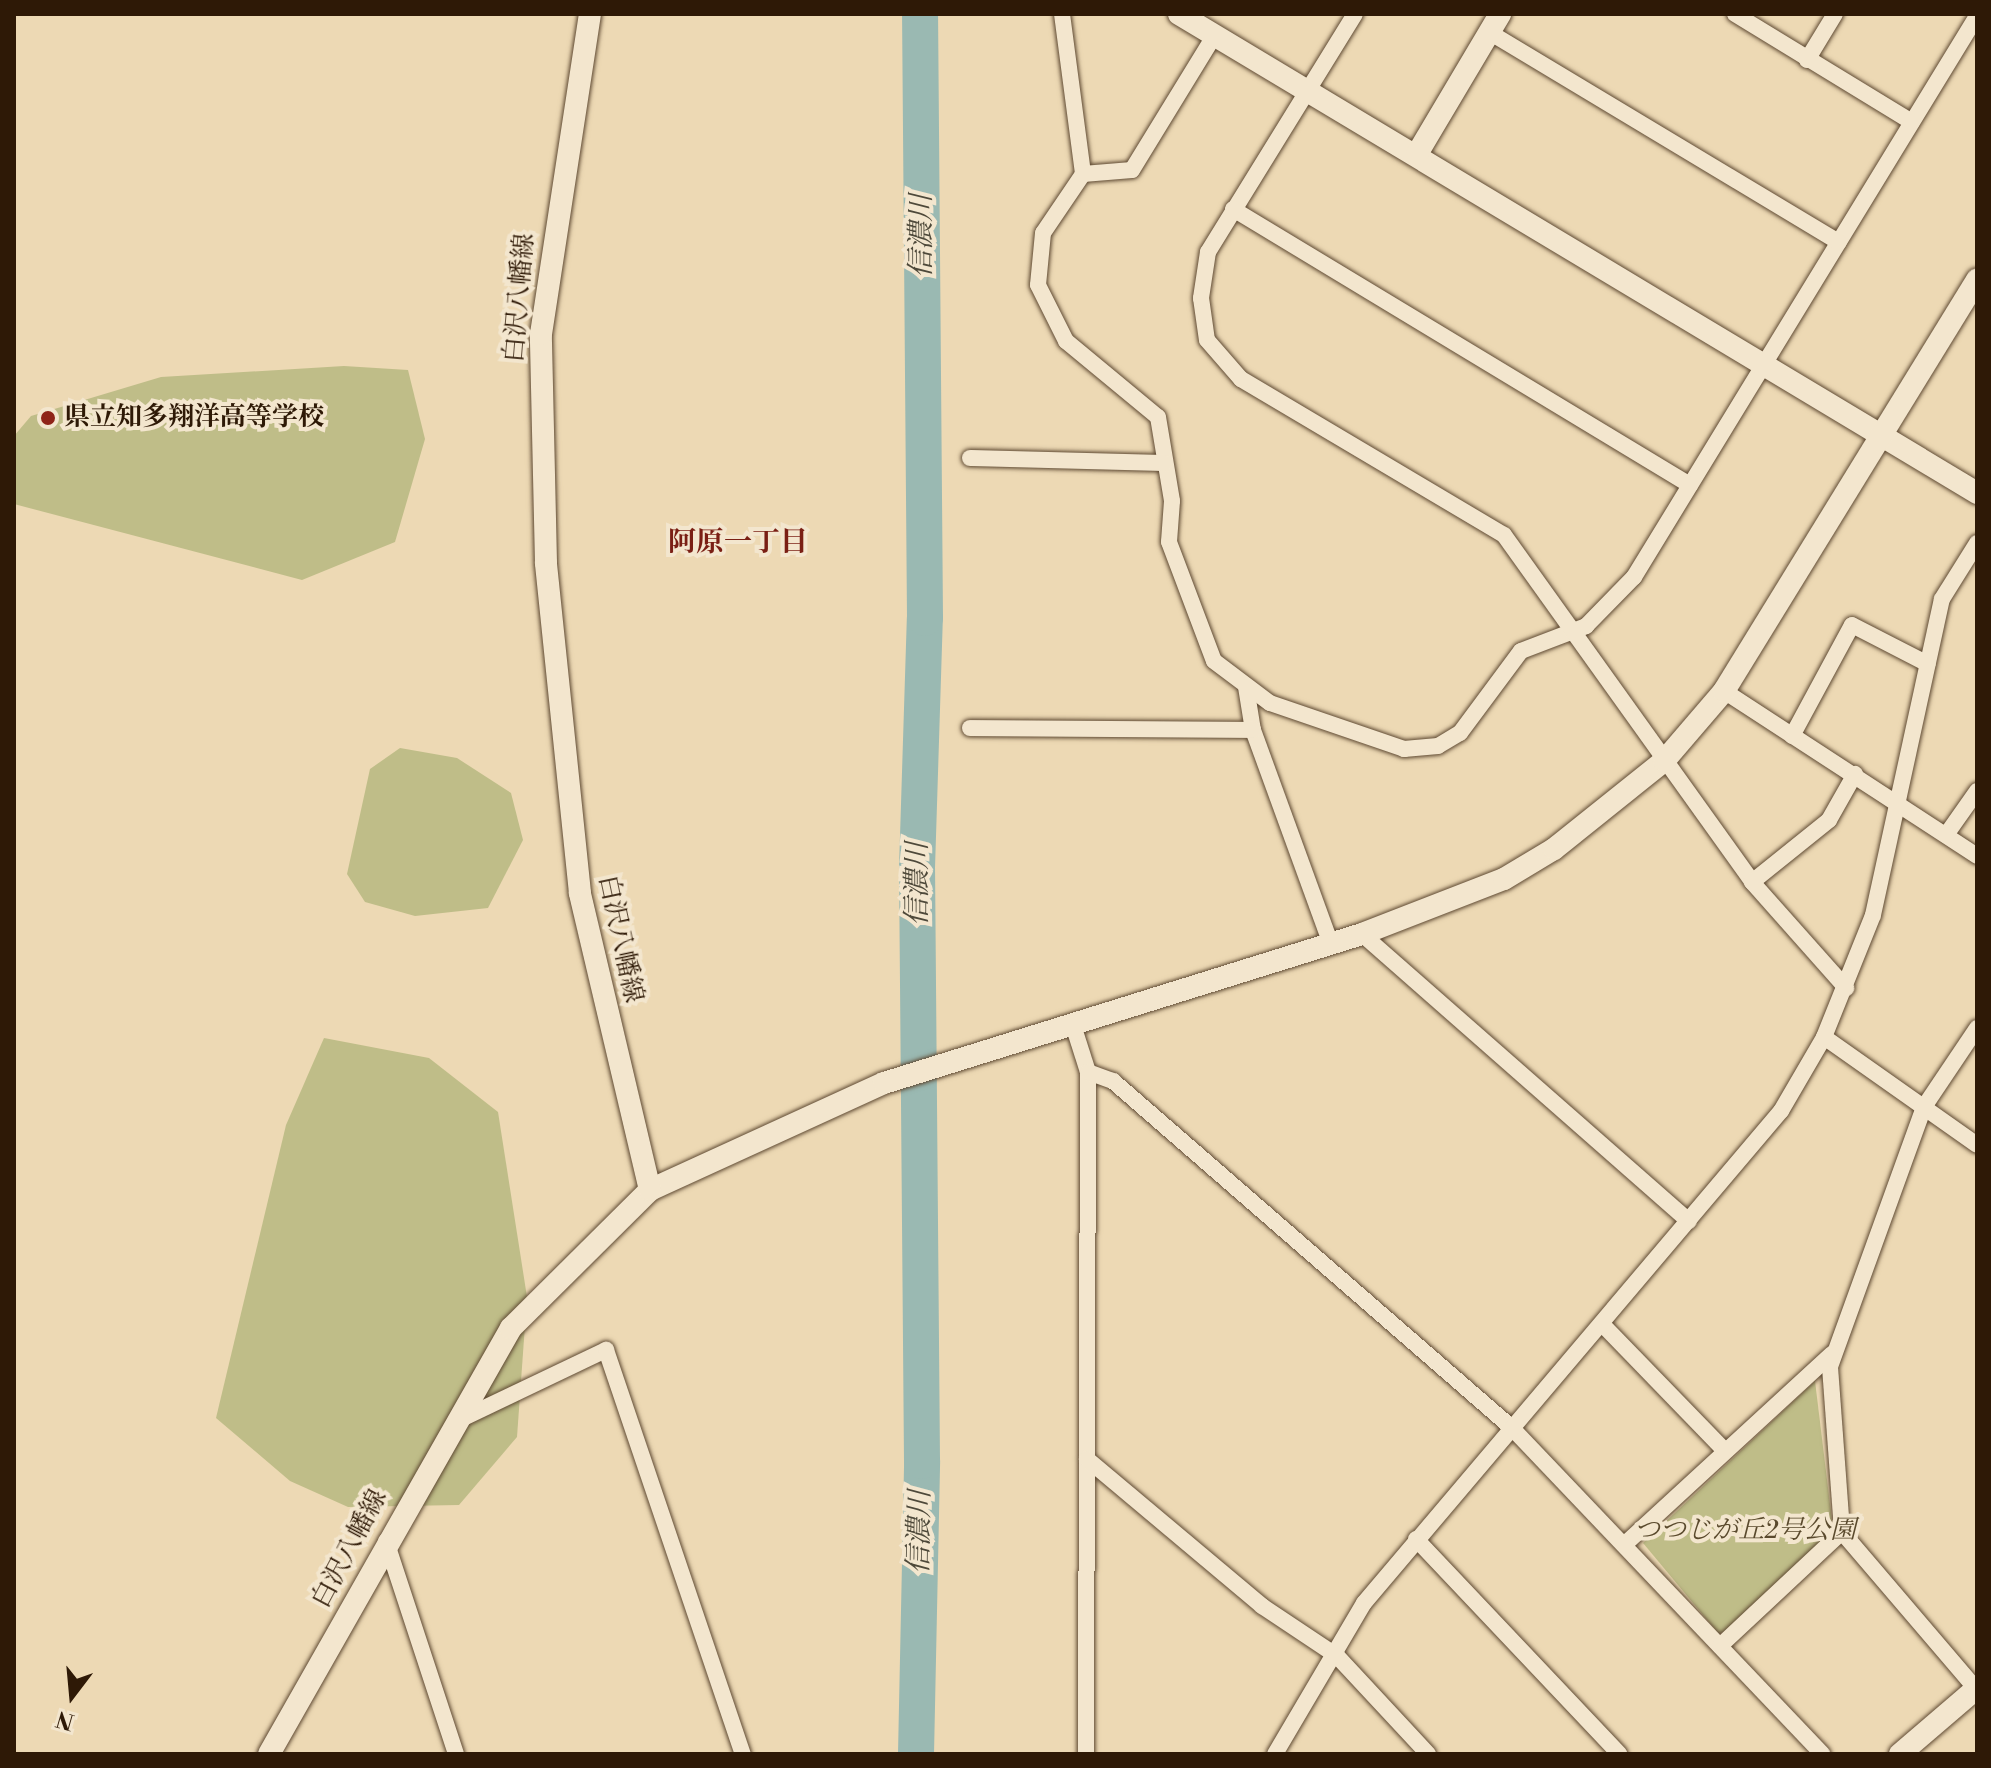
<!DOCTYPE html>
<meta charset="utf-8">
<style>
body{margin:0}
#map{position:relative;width:1991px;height:1768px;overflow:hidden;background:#edd9b4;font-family:"Libre Bodoni","Noto Serif JP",serif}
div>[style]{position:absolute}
.green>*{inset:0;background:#bfbd88}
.river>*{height:36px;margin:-18px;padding:0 18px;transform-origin:18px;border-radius:18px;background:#9ab9b2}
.roads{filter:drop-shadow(0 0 2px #5e4932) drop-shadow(0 0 2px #5e4932)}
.street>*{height:16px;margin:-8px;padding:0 8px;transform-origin:8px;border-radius:8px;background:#f3e6ce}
.secondary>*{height:22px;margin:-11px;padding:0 11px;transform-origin:11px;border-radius:11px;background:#f3e6ce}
.dots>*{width:22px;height:22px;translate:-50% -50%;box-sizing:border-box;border:4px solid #f3e6ce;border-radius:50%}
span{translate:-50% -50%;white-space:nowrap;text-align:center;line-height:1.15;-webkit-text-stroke:8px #f3e6ce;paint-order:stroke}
.street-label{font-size:26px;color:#2e1906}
.poi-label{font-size:26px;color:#2e1906;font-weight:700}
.left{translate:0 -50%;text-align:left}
.park-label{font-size:26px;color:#5a4a2d;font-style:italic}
.water-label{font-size:28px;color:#4e493a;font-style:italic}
.neighbourhood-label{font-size:28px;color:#7a1f14;font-weight:700}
.frame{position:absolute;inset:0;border:16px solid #2e1906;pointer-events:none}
.north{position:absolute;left:32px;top:1656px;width:80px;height:80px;-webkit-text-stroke:6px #f3e6ce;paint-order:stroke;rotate:196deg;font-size:22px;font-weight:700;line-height:32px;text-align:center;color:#2e1906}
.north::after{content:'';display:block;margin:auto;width:28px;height:36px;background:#2e1906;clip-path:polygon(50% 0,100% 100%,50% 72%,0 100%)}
</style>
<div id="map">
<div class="green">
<i style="clip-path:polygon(344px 366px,408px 370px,425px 439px,395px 542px,302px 580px,14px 504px,14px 436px,31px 416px,161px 377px)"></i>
<i style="clip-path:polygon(400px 748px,457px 758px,511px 793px,523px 840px,488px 908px,415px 916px,365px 902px,347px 874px,370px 769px)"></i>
<i style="clip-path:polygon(324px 1038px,429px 1058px,498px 1112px,527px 1297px,517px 1437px,459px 1505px,348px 1507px,290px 1481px,216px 1418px,286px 1125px)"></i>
<i style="clip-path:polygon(1815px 1381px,1832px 1521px,1827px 1537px,1729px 1632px,1718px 1633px,1643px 1543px)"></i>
</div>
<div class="river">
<i style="left:916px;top:1754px;width:293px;rotate:-88.8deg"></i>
<i style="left:922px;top:1461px;width:593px;rotate:-90.48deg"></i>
<i style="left:917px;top:868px;width:250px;rotate:-88.2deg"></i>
<i style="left:925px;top:618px;width:604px;rotate:-90.47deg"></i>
</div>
<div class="roads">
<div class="street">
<i style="left:1062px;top:14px;width:161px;rotate:82.5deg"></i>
<i style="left:1083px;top:174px;width:71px;rotate:124.1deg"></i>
<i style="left:1043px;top:233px;width:52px;rotate:95.5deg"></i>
<i style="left:1038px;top:285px;width:63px;rotate:63.4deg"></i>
<i style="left:1066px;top:341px;width:119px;rotate:39.6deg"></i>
<i style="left:1158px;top:417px;width:85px;rotate:80.5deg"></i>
<i style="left:1172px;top:501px;width:41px;rotate:94.2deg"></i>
<i style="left:1169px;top:542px;width:127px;rotate:69.3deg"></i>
<i style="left:1214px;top:661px;width:70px;rotate:36.9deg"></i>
<i style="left:1270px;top:703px;width:142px;rotate:18.9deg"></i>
<i style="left:1404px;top:749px;width:34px;rotate:-5deg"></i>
<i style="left:1438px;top:746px;width:26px;rotate:-31deg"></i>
<i style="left:1460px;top:733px;width:102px;rotate:-53.4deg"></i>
<i style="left:1521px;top:651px;width:70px;rotate:-21deg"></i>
<i style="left:1586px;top:626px;width:69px;rotate:-45.6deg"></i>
<i style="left:1634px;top:577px;width:658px;rotate:-58.56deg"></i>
<i style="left:1355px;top:14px;width:280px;rotate:121.7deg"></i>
<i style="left:1208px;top:252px;width:47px;rotate:98.7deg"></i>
<i style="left:1201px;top:298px;width:42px;rotate:81.9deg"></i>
<i style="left:1207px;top:340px;width:52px;rotate:48.9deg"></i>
<i style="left:1241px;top:379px;width:306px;rotate:30.7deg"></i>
<i style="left:1504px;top:535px;width:427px;rotate:54.4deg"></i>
<i style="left:1752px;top:882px;width:142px;rotate:48.4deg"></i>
<i style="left:1735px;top:14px;width:207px;rotate:31.4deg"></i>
<i style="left:1489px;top:32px;width:408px;rotate:31deg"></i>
<i style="left:1807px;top:60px;width:54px;rotate:-58.7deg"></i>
<i style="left:1083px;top:174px;width:49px;rotate:-4.7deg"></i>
<i style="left:1132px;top:170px;width:157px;rotate:-58.5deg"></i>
<i style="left:1233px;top:209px;width:534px;rotate:31.13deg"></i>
<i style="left:970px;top:458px;width:195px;rotate:1.5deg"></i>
<i style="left:1246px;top:687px;width:44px;rotate:80.8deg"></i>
<i style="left:1253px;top:730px;width:228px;rotate:70deg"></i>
<i style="left:1724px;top:691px;width:302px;rotate:33.1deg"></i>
<i style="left:970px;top:728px;width:283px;rotate:0.4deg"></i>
<i style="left:1792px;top:736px;width:126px;rotate:-61.6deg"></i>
<i style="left:1852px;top:625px;width:85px;rotate:27.2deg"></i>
<i style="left:1946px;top:835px;width:54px;rotate:-54.8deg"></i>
<i style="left:1752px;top:882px;width:99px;rotate:-38.8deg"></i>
<i style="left:1829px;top:820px;width:53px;rotate:-60.5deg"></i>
<i style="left:1362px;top:934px;width:435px;rotate:41.3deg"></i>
<i style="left:1074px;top:1028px;width:46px;rotate:72.3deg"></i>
<i style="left:1088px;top:1072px;width:682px;rotate:90.17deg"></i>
<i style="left:1977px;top:1028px;width:95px;rotate:123.9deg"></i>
<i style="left:1924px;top:1107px;width:276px;rotate:109.9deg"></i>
<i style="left:1830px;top:1367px;width:165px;rotate:85.8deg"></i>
<i style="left:1842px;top:1532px;width:208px;rotate:49.5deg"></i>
<i style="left:1824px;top:1037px;width:187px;rotate:35.2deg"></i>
<i style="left:1088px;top:1072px;width:27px;rotate:20deg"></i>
<i style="left:1113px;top:1081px;width:529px;rotate:41.01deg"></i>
<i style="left:1512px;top:1428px;width:450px;rotate:46.4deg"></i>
<i style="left:1603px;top:1325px;width:175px;rotate:45.9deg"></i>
<i style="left:459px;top:1420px;width:163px;rotate:-25.5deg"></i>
<i style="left:606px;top:1350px;width:427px;rotate:71.3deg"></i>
<i style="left:1087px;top:1459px;width:229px;rotate:40deg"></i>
<i style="left:1262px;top:1606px;width:90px;rotate:33.7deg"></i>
<i style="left:1337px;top:1656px;width:134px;rotate:47.1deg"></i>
<i style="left:1416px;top:1539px;width:296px;rotate:46.6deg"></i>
<i style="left:386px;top:1541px;width:224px;rotate:71.8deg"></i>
<i style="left:1624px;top:1545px;width:282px;rotate:-42.6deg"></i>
<i style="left:1720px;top:1646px;width:167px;rotate:-43.1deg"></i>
<i style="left:1275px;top:1754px;width:175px;rotate:-59.5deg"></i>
<i style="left:1364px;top:1603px;width:645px;rotate:-49.72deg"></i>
<i style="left:1781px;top:1111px;width:86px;rotate:-59.8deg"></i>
<i style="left:1824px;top:1037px;width:131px;rotate:-68.1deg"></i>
<i style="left:1873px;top:915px;width:323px;rotate:-77.7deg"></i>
<i style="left:1942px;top:599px;width:66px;rotate:-58deg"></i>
</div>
<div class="secondary">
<i style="left:1179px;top:14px;width:931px;rotate:30.97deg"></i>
<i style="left:1417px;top:154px;width:163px;rotate:-59.3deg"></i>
<i style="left:650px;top:1190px;width:257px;rotate:-24.6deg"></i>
<i style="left:884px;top:1083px;width:501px;rotate:-17.31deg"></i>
<i style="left:1362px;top:934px;width:152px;rotate:-21.2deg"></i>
<i style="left:1504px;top:879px;width:58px;rotate:-31deg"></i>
<i style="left:1554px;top:849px;width:141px;rotate:-38.7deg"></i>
<i style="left:1664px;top:761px;width:92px;rotate:-49.4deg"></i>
<i style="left:1724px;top:691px;width:483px;rotate:-58.4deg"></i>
<i style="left:269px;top:1754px;width:490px;rotate:-60.4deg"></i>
<i style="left:511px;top:1328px;width:196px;rotate:-44.8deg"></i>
<i style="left:650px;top:1190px;width:305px;rotate:-103.3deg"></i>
<i style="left:580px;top:893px;width:332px;rotate:-95.9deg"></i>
<i style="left:546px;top:563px;width:229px;rotate:-91.3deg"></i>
<i style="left:541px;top:334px;width:324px;rotate:-81.3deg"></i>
<i style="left:1900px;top:1754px;width:101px;rotate:-40.6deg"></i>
</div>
</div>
<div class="dots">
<i style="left:48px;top:418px;background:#8f2418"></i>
</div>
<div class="street-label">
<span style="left:520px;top:298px;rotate:-85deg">白沢八幡線</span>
<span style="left:620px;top:939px;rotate:78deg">白沢八幡線</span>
<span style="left:350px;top:1549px;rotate:-62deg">白沢八幡線</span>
</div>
<div class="poi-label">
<span class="left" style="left:64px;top:418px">県立知多翔洋高等学校</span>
</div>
<div class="park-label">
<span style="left:1745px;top:1531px">つつじが丘2号公園</span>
</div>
<div class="water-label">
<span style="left:922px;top:236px;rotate:-90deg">信濃川</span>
<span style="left:918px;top:884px;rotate:-90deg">信濃川</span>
<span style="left:920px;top:1532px;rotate:-89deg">信濃川</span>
</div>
<div class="neighbourhood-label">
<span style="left:738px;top:543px">阿原一丁目</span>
</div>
<div class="frame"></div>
<div class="north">N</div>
</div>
